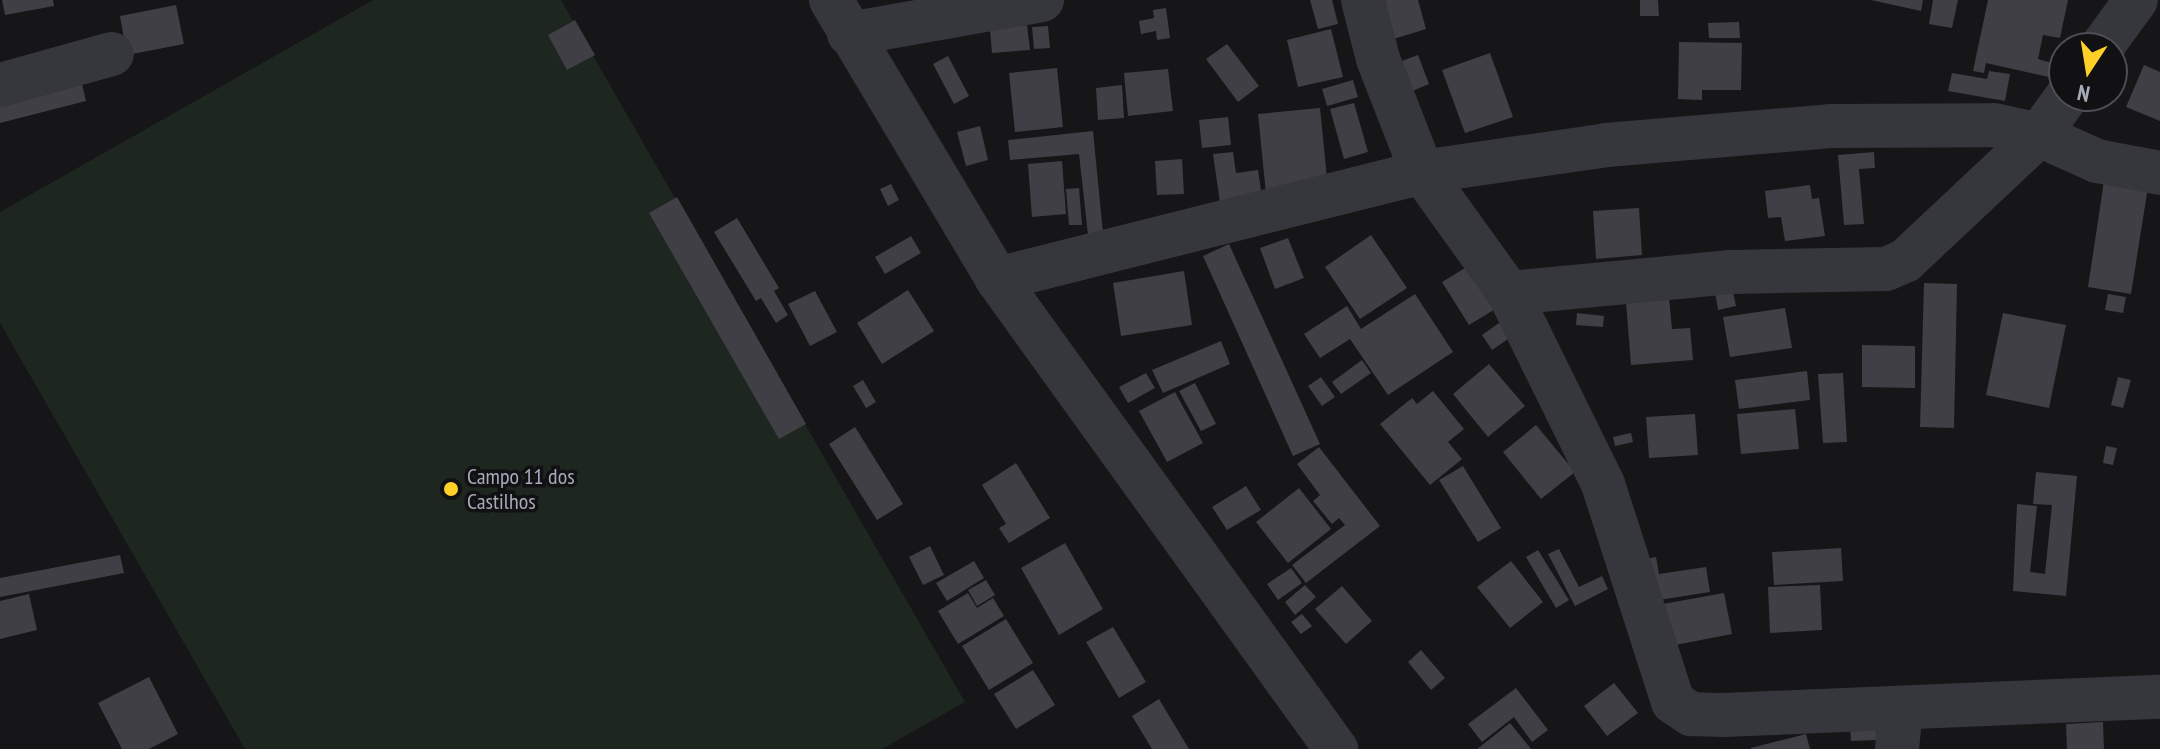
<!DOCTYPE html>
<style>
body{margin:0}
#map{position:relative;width:2160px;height:749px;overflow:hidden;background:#161518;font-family:"PT Sans Narrow",sans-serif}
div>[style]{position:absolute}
.green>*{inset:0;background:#1d261f}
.building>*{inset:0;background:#403f45}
.minor>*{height:44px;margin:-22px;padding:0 22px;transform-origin:22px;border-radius:22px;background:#36373d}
.dots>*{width:22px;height:22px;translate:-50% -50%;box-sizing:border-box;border:4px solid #111013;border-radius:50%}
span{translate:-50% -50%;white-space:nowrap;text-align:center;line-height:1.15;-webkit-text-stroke:7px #111013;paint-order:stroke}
.poi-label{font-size:22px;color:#a7aab9}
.left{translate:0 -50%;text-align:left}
.north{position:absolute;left:2048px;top:32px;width:80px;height:80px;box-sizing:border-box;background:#111013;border:2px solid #4d4e55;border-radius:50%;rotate:192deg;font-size:22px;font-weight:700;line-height:32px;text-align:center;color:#a7aab9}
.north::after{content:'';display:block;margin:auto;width:28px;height:36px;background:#fed028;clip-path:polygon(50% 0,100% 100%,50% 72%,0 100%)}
</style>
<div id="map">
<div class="green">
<i style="clip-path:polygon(373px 0,561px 0,965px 702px,882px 749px,245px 749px,0 323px,0 212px)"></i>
</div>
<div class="building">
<i style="clip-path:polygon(2px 0,53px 0,54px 6px,5px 15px)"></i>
<i style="clip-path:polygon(1310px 0,1332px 0,1338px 24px,1318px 29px)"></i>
<i style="clip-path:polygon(1376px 0,1418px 0,1426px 29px,1387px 41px)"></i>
<i style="clip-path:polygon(1640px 0,1658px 0,1659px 16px,1640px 16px)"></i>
<i style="clip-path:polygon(1871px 0,1923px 0,1921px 11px)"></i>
<i style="clip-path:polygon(1933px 0,1958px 0,1952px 28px,1929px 24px)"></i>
<i style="clip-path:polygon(1988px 0,2068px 0,2060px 38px,2043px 35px,2038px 59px,2052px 63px,2049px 77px,1986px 63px,1984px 73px,1973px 71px)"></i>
<i style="clip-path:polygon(176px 5px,184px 44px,127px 55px,120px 16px)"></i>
<i style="clip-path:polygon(1166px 8px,1170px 38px,1157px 40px,1156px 31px,1141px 34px,1139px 21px,1154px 18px,1153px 10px)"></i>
<i style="clip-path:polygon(575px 20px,595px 55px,567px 70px,548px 35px)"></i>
<i style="clip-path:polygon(1739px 22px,1740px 38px,1709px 38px,1708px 23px)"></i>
<i style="clip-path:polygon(1027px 25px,1030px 50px,992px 53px,990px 29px)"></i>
<i style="clip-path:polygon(1048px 26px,1050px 48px,1034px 49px,1032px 27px)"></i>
<i style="clip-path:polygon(1331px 29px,1343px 77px,1298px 87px,1287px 40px)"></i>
<i style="clip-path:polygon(1679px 42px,1742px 43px,1741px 90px,1702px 90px,1702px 100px,1678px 99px)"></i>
<i style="clip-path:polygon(1227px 44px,1259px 86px,1238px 102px,1206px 59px)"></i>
<i style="clip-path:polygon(1490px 53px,1513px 117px,1465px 133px,1442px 70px)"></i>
<i style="clip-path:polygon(1418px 55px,1429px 84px,1410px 92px,1399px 62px)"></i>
<i style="clip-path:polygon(948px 56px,969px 96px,954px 104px,933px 64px)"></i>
<i style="clip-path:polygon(2144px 65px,2160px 72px,2160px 121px,2126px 107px)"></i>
<i style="clip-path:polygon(1057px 68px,1063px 127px,1015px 132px,1009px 73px)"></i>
<i style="clip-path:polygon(1168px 69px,1173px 111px,1128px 116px,1124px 73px)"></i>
<i style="clip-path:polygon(1989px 71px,2010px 74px,2005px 101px,1948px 91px,1952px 73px,1987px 79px)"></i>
<i style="clip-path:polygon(81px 80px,86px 101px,0 123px,0 101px)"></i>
<i style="clip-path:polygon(1353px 80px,1358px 97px,1327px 106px,1322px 89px)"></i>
<i style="clip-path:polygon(1122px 85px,1124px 118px,1098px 120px,1096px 88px)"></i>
<i style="clip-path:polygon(1354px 103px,1368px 152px,1344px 159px,1330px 109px)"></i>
<i style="clip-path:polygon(1320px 108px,1328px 188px,1266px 194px,1258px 114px)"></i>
<i style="clip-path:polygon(1228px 117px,1231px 145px,1202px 148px,1199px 120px)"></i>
<i style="clip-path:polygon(980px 126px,988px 160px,966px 166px,957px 132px)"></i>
<i style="clip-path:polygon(1093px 131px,1103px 233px,1088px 235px,1079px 154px,1010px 160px,1008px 140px)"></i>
<i style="clip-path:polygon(1233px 152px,1236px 173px,1258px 170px,1262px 197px,1220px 203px,1213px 154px)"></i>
<i style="clip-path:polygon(1874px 152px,1875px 168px,1859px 169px,1864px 224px,1844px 225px,1838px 155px)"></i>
<i style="clip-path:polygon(1182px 159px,1184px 194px,1157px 195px,1155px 161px)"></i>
<i style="clip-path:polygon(1062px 161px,1066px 214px,1032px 217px,1028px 164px)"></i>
<i style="clip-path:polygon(2104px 181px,2148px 187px,2131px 294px,2088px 287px)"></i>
<i style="clip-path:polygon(891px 184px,899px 200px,888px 206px,880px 189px)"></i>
<i style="clip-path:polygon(1810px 185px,1812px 199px,1819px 198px,1825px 236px,1785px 241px,1781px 217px,1768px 218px,1765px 191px)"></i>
<i style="clip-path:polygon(1079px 188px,1082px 225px,1069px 225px,1066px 189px)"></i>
<i style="clip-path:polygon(677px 197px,806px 424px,779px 439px,649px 213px)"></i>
<i style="clip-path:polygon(1639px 208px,1642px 255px,1596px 259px,1593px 211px)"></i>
<i style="clip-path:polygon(737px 218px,779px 288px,774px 291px,788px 315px,776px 323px,761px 298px,756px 301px,714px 232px)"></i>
<i style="clip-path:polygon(1371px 235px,1407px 288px,1360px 319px,1325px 267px)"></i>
<i style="clip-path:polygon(911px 236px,921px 253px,885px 274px,875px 257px)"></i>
<i style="clip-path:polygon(1288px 238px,1304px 278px,1275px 289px,1260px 248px)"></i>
<i style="clip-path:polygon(1229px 244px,1320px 444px,1293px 456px,1203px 256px)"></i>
<i style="clip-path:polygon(1470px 265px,1497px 308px,1469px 325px,1442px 282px)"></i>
<i style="clip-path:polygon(1184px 271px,1192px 325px,1121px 336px,1113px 283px)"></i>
<i style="clip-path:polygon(1731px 282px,1736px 306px,1718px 310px,1714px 285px)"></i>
<i style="clip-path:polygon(1924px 283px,1957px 284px,1954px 428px,1920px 427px)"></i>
<i style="clip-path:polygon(1668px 286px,1672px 329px,1690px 328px,1693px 360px,1631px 365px,1625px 289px)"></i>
<i style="clip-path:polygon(908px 290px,934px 331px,882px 364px,857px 323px)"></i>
<i style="clip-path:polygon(815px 291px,837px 332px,810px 346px,788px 304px)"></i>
<i style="clip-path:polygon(1415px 294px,1453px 352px,1388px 395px,1350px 339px,1320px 358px,1304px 334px,1347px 306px,1361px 329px)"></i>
<i style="clip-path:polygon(2108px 294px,2126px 297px,2123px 313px,2105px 310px)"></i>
<i style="clip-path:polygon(1785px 308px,1792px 348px,1730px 357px,1723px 317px)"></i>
<i style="clip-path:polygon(1577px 313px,1604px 316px,1603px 327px,1576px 325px)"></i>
<i style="clip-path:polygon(2003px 313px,2066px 325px,2049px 408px,1986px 395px)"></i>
<i style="clip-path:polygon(1506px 318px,1517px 333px,1492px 350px,1482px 335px)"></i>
<i style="clip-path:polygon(1221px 341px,1230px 364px,1163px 393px,1152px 370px)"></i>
<i style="clip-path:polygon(1862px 345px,1915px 346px,1915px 388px,1862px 387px)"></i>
<i style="clip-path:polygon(1362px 360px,1371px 373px,1341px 394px,1332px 382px)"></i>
<i style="clip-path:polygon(1489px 364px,1525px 406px,1488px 437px,1453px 394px)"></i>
<i style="clip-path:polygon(1807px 371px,1810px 400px,1739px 409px,1735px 380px)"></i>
<i style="clip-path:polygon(1146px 373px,1155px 388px,1128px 403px,1119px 387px)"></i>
<i style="clip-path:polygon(1843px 373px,1847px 442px,1823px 443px,1818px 374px)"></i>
<i style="clip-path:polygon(1321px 377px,1335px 397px,1322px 406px,1308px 386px)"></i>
<i style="clip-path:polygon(2118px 377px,2131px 380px,2123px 408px,2111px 405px)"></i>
<i style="clip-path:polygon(863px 380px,876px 402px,866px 408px,853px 386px)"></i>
<i style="clip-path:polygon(1195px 383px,1216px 424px,1201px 431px,1179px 391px)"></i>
<i style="clip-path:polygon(1433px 391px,1464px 429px,1448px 442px,1462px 459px,1430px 485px,1380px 424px,1412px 398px,1417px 404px)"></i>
<i style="clip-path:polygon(1175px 392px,1203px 443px,1167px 462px,1139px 411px)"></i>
<i style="clip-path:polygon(1795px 409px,1799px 449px,1741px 454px,1737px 414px)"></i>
<i style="clip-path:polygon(1695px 414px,1698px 455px,1649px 458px,1646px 417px)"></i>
<i style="clip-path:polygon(1536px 425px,1575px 472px,1541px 499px,1503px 452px)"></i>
<i style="clip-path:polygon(855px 427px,903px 504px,877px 520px,829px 444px)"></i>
<i style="clip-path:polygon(1631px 433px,1633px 442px,1615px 446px,1613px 437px)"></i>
<i style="clip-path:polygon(2106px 446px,2117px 448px,2113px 465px,2103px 463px)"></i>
<i style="clip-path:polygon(1319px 447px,1380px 526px,1306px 583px,1292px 565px,1345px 525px,1339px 518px,1332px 524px,1313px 501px,1320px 495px,1297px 464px)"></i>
<i style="clip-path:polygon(1016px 463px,1050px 518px,1009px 543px,999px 528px,1006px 524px,982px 485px)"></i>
<i style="clip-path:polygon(1463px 466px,1501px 528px,1478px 542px,1439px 480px)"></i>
<i style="clip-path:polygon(2036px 472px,2077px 476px,2066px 596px,2013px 591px,2017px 504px,2037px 506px,2030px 572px,2045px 574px,2052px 505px,2033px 504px)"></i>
<i style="clip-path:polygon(1246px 486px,1261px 510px,1227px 530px,1212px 507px)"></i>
<i style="clip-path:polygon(1299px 488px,1331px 529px,1288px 563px,1256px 522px)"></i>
<i style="clip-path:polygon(1065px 543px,1103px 609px,1059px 635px,1021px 568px)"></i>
<i style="clip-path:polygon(930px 546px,944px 575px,923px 585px,909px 557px)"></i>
<i style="clip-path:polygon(1841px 548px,1843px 581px,1774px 585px,1772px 552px)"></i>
<i style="clip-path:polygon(1559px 549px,1579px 587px,1602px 576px,1608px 589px,1575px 606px,1548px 554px)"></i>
<i style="clip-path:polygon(1538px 550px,1569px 600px,1556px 608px,1526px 557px)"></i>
<i style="clip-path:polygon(120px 555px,124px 573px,0 597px,0 578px)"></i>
<i style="clip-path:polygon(1656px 557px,1659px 574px,1706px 567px,1710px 592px,1652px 601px,1645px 559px)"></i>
<i style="clip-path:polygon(974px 561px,984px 578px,947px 601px,936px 583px)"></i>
<i style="clip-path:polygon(1511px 561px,1543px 602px,1510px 628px,1477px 587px)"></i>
<i style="clip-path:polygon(1291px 568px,1302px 583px,1278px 600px,1267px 584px)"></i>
<i style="clip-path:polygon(986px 580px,995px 595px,977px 606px,968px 590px)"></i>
<i style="clip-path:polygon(1305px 585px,1316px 597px,1295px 615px,1285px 602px)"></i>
<i style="clip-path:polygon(1820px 585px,1822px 630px,1770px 633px,1768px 587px)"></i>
<i style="clip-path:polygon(1342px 586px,1372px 621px,1346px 644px,1315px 609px)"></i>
<i style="clip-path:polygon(968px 593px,977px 608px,993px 598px,1004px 616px,958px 644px,938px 611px)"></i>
<i style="clip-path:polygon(1724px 593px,1732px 634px,1665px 647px,1657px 605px)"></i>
<i style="clip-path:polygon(29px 594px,37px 630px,0 639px,0 601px)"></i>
<i style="clip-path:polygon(1302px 614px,1312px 626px,1301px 634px,1291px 622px)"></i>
<i style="clip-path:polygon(1006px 619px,1033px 663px,989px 690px,962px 646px)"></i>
<i style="clip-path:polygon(1113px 627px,1146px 682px,1119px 698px,1086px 642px)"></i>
<i style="clip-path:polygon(1421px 650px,1445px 678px,1431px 690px,1408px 662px)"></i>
<i style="clip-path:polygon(1033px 670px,1055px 705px,1016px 729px,994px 694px)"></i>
<i style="clip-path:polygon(149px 677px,178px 734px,149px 749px,122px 749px,98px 703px)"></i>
<i style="clip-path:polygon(1614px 683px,1638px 713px,1607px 736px,1584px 706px)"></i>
<i style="clip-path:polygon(1516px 688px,1548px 730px,1532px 742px,1514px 717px,1482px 742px,1468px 724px)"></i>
<i style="clip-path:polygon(1159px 699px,1189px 749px,1152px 749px,1132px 716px)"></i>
<i style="clip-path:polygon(2103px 722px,2104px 749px,2067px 749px,2066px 724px)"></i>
<i style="clip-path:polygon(1510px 723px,1531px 749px,1477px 749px)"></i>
<i style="clip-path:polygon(1876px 724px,1877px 740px,1851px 741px,1850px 726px)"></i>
<i style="clip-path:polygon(1806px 734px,1810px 749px,1751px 749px,1751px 748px)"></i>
</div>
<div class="minor">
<i style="left:831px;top:0;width:325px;rotate:59.2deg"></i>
<i style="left:997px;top:279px;width:580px;rotate:54.2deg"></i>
<i style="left:1363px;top:0;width:61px;rotate:75.7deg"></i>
<i style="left:1378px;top:59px;width:121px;rotate:68.7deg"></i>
<i style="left:1422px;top:172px;width:149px;rotate:54.3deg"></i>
<i style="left:1509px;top:293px;width:213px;rotate:63.8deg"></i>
<i style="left:1603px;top:484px;width:229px;rotate:72.2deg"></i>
<i style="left:1673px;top:702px;width:22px;rotate:34deg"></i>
<i style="left:1691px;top:714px;width:32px;rotate:2deg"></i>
<i style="left:1723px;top:715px;width:437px;rotate:-2.4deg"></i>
<i style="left:849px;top:34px;width:196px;rotate:-10deg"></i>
<i style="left:2101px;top:48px;width:59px;rotate:-53.9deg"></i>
<i style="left:0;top:85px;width:116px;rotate:-15.5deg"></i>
<i style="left:997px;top:279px;width:438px;rotate:-14.1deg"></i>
<i style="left:1422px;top:172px;width:186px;rotate:-8.3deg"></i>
<i style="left:1606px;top:145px;width:225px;rotate:-4.8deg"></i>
<i style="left:1830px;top:126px;width:164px;rotate:-0.3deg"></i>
<i style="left:1994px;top:125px;width:46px;rotate:12.5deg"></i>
<i style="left:2039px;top:135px;width:64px;rotate:24.1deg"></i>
<i style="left:2097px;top:161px;width:64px;rotate:10.8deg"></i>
<i style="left:1509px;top:293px;width:223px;rotate:-5.4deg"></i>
<i style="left:1731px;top:272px;width:155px;rotate:-1.1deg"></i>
<i style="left:1886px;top:269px;width:21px;rotate:-23deg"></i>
<i style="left:1905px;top:261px;width:184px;rotate:-43.2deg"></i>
<i style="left:2039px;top:135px;width:48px;rotate:-54.3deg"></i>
<i style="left:1897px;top:749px;width:41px;rotate:-84.4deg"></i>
</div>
<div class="dots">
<i style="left:451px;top:489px;background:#fed028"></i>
</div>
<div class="poi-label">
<span class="left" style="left:467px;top:489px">Campo 11 dos<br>Castilhos</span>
</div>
<div class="north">N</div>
</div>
